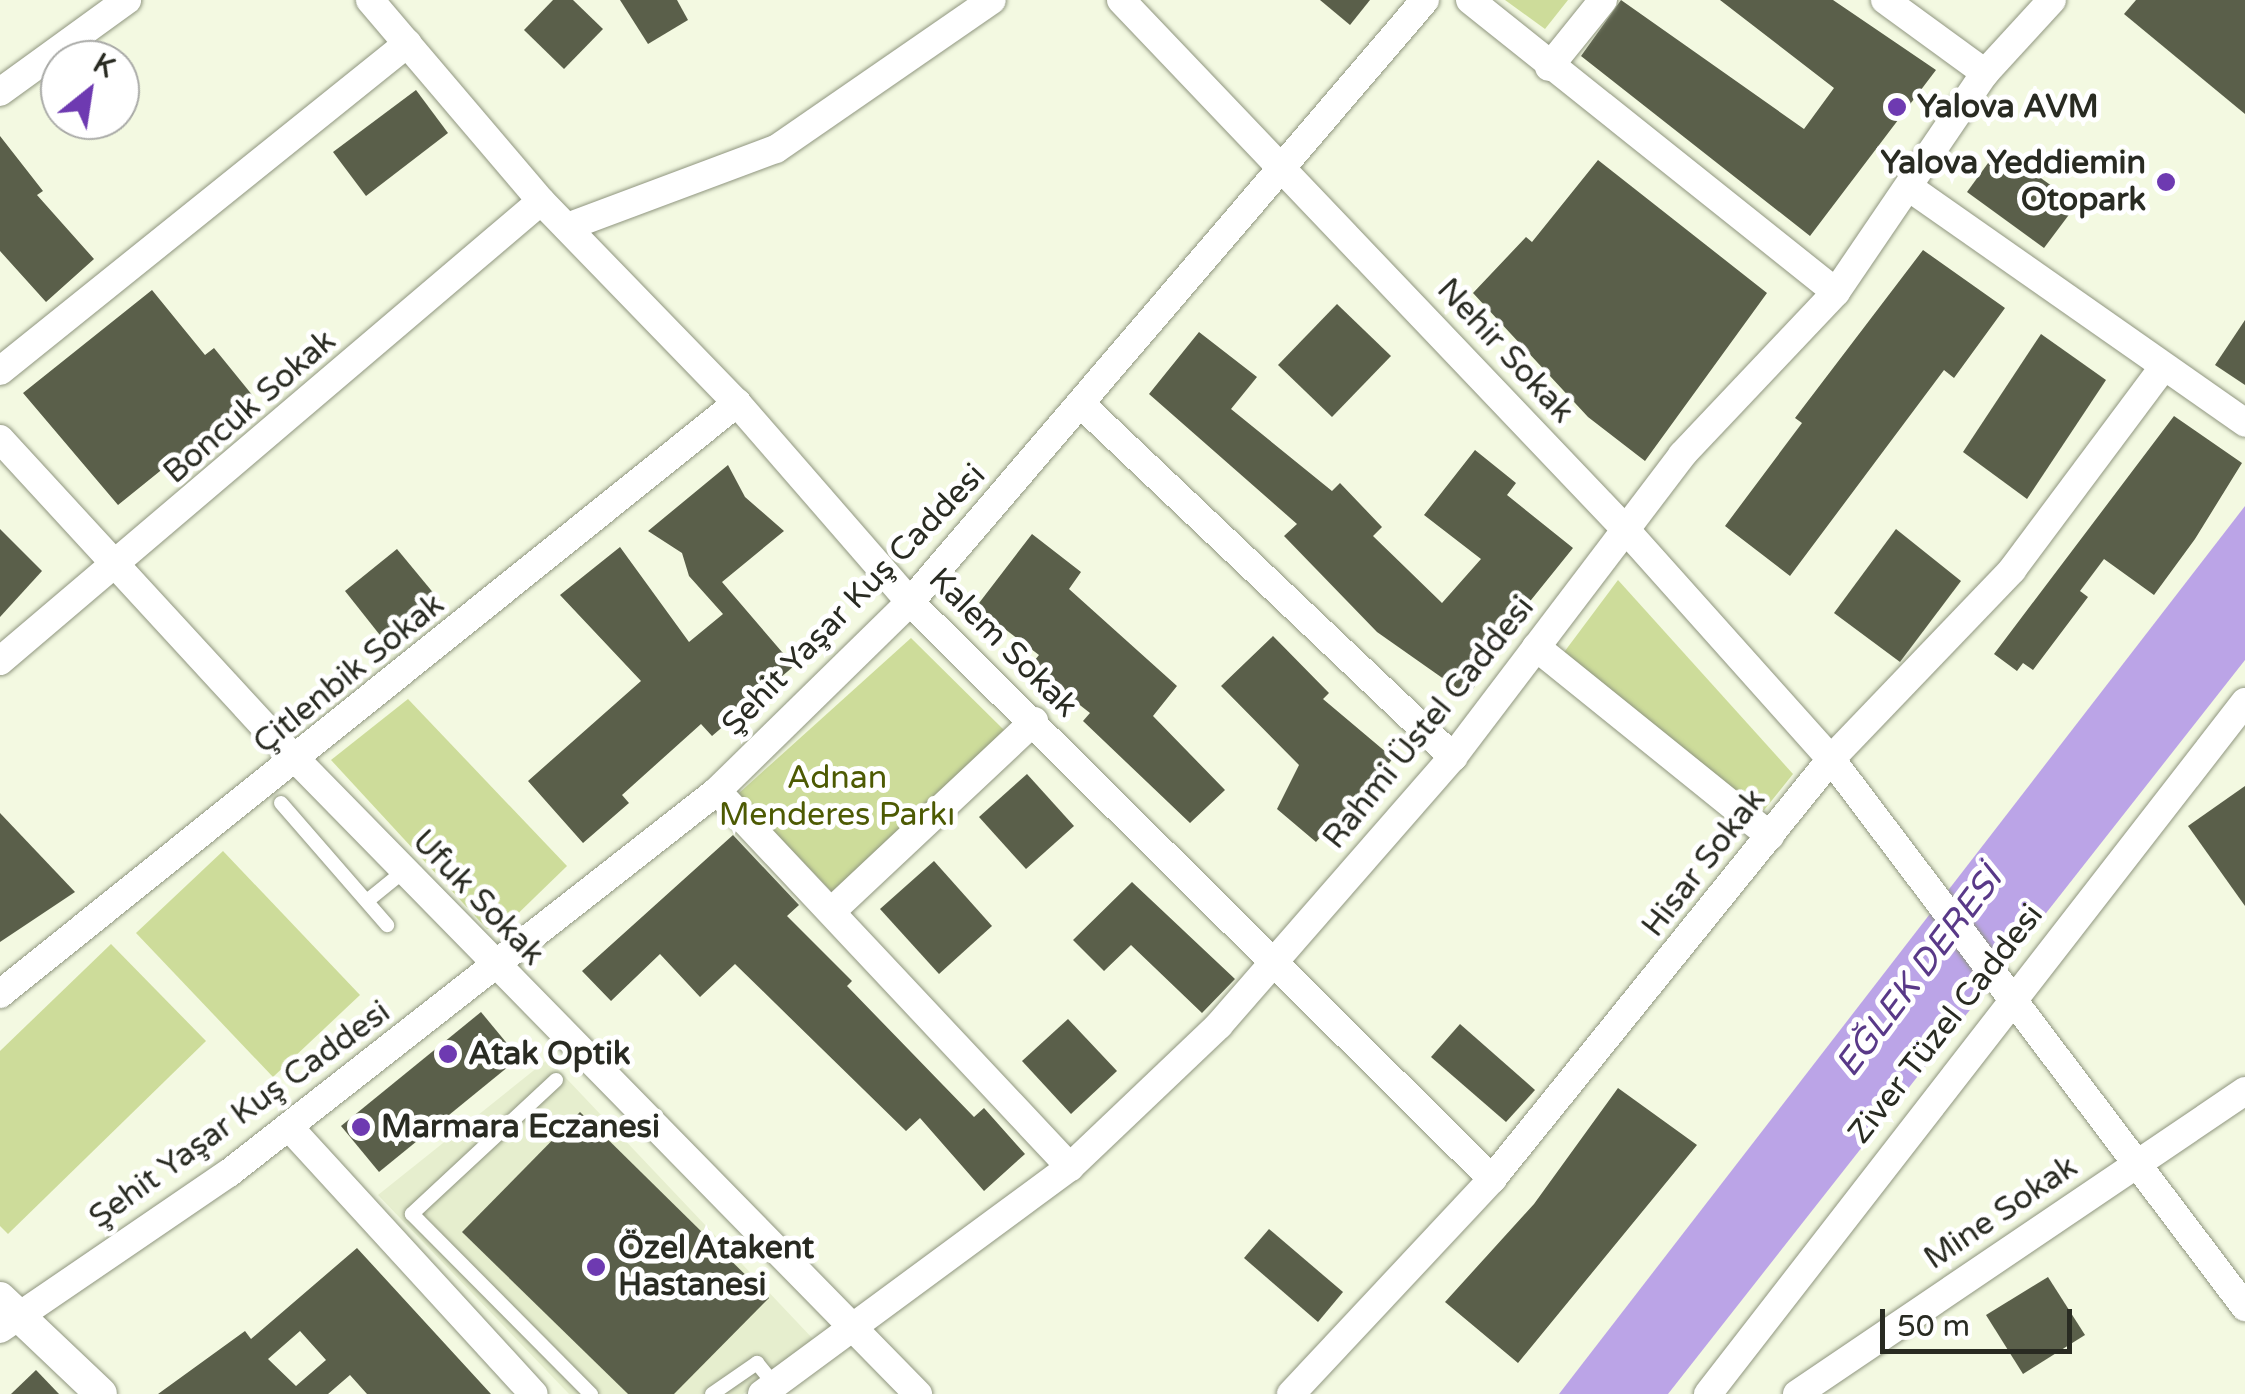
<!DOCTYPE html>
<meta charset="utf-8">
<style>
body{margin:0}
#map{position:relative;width:2245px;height:1394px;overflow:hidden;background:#f3f9e1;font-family:"Varela Round",sans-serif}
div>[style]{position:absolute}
.built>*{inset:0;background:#e6eece}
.green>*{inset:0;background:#cddc9a}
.water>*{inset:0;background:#bba4e7}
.building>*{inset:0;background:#5a5f4a}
.roads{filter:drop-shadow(0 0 2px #909680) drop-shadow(0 0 2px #909680)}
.service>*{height:14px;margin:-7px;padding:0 7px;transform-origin:7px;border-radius:7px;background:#fff}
.minor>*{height:28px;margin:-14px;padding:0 14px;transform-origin:14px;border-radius:14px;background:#fff}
.tertiary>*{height:32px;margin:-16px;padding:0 16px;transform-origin:16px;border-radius:16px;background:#fff}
.dots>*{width:28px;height:28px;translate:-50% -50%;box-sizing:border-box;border:5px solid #fff;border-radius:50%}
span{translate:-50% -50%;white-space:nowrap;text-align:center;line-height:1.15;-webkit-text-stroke:10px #fff;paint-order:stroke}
.poi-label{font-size:32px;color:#292b22;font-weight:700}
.left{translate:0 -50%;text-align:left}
.right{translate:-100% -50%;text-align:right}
.street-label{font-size:32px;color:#292b22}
.park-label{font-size:32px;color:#4d5a03}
.water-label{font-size:35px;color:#593988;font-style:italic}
.north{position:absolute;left:40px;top:40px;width:100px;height:100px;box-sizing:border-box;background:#fff;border:2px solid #a9aaa7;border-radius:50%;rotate:30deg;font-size:28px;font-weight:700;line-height:40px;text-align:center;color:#292b22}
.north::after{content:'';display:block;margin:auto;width:35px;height:45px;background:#6e3ab1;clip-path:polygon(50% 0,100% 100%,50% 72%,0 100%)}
.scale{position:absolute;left:1880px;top:1309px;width:192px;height:45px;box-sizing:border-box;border:5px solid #292b22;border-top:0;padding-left:12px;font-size:30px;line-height:35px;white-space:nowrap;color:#292b22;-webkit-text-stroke:8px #fff;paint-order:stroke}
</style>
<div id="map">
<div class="built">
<i style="clip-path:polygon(548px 1059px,814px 1340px,743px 1394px,569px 1394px,378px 1195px)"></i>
</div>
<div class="green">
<i style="clip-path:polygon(1505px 0,1568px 0,1545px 29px)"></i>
<i style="clip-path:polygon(1618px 580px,1793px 774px,1756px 820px,1559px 659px)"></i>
<i style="clip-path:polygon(911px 638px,1005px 731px,835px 895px,738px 794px)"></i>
<i style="clip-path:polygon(408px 699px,567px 866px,504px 927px,487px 929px,331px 760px)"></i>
<i style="clip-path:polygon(223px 851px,360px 995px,273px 1077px,136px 933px)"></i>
<i style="clip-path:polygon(111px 944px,206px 1041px,8px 1234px,0 1226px,0 1051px)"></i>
</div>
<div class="water">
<i style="clip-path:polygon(2245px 506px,2245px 660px,1668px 1394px,1559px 1394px)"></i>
</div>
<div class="building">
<i style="clip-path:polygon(553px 0,573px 0,603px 29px,564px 69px,524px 30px)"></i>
<i style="clip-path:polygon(620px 0,677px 0,688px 20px,648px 44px)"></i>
<i style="clip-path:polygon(1320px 0,1370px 0,1350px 25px)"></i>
<i style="clip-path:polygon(1621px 0,1804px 129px,1834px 88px,1720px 0,1833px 0,1936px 70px,1810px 236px,1581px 56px)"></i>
<i style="clip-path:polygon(2136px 0,2245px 0,2245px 114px,2124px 14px)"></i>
<i style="clip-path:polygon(416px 90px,448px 133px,366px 196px,333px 152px)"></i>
<i style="clip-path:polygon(0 136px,43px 191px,37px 195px,94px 259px,46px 302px,0 251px)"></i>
<i style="clip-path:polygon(1999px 148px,2077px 204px,2044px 248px,1967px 192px)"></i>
<i style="clip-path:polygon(1598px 160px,1767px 293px,1645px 461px,1588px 417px,1473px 293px,1526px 237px,1532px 242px)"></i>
<i style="clip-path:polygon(1923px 250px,2005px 308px,1954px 378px,1944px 370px,1790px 576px,1725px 526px,1802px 423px,1795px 418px)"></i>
<i style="clip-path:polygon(152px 290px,205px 355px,214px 348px,253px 396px,118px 505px,23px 393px)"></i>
<i style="clip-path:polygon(1337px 304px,1391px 356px,1332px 417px,1278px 365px)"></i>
<i style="clip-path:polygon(2245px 320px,2245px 385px,2215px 365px)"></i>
<i style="clip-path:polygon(1199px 332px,1257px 377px,1231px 409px,1332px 491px,1340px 483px,1382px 527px,1373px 536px,1442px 603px,1481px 559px,1424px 515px,1475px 450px,1516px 483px,1507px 495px,1573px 548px,1506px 631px,1511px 635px,1468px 696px,1377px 632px,1284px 536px,1297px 524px,1149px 394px)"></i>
<i style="clip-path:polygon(2041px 334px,2106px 380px,2027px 499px,1963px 452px)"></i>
<i style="clip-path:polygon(2174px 416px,2242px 463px,2195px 539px,2154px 595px,2104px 559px,2080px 591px,2088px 597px,2033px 670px,2023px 663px,2017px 671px,1994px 654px)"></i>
<i style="clip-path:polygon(728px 465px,745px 497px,784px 531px,722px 582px,794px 666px,712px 736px,701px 724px,622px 795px,629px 803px,583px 843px,528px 781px,641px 681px,560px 595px,620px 547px,689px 642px,723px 614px,689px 576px,682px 553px,648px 531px)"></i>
<i style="clip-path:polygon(0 529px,42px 571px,0 617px)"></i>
<i style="clip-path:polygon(1896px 529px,1961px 581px,1900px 662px,1834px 613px)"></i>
<i style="clip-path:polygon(1032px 534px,1081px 572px,1069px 589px,1177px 686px,1153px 716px,1225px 790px,1190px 823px,1083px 721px,1090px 713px,1030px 666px,1039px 655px,976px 607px)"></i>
<i style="clip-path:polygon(397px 549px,440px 601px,387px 644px,345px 591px)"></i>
<i style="clip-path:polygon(1273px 636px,1329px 693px,1323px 699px,1393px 758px,1339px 832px,1331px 825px,1316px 842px,1277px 809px,1299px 765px,1221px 686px)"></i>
<i style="clip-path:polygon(1027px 774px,1074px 826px,1026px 869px,979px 817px)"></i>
<i style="clip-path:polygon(2245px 786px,2245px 906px,2188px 826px)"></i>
<i style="clip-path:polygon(0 813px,75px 892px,0 942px)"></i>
<i style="clip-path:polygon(733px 835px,799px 905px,787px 916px,852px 981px,847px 986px,974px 1117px,984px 1108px,1025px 1154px,984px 1191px,920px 1118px,906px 1131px,735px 964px,700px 997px,660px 954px,611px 1001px,582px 971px)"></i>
<i style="clip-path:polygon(934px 861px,992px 926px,939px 974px,880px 909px)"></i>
<i style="clip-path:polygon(1132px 882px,1235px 979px,1202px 1013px,1131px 945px,1104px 971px,1073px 940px)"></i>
<i style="clip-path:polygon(481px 1012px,519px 1058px,379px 1172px,341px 1126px)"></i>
<i style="clip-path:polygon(1068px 1019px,1117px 1071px,1071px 1114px,1022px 1061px)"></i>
<i style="clip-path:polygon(1460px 1024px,1535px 1090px,1506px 1122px,1431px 1057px)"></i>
<i style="clip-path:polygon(1618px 1088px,1697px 1145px,1518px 1363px,1445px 1302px,1534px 1204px)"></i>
<i style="clip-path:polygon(580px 1112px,769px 1298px,674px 1394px,628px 1394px,462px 1232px)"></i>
<i style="clip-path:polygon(1269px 1229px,1343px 1292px,1318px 1322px,1244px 1258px)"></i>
<i style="clip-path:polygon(evenodd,357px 1248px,491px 1394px,367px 1394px,350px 1375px,328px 1394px,158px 1394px,245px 1331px,251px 1339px,357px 1248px,300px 1331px,326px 1360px,296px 1386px,268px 1359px,300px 1331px)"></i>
<i style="clip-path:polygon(2048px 1277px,2085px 1335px,2023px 1374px,1986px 1315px)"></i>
<i style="clip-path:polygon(36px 1370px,59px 1394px,11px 1394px)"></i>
</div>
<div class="roads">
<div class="service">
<i style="left:281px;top:803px;width:162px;rotate:49deg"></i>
<i style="left:367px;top:901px;width:48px;rotate:-39deg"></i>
<i style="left:556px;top:1080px;width:197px;rotate:137.1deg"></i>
<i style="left:412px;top:1214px;width:254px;rotate:45.2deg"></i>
<i style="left:712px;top:1394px;width:55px;rotate:-34.6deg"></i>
<i style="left:757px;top:1363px;width:27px;rotate:51deg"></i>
</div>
<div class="minor">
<i style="left:370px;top:0;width:264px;rotate:49.6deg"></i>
<i style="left:541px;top:201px;width:281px;rotate:45.9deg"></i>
<i style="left:737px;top:403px;width:264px;rotate:49deg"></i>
<i style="left:910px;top:602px;width:820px;rotate:44.75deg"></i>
<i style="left:1121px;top:0;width:732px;rotate:46.38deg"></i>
<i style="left:1626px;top:530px;width:307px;rotate:48.2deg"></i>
<i style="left:1831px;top:759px;width:687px;rotate:52.93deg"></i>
<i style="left:1470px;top:0;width:468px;rotate:38.6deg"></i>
<i style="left:1885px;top:0;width:124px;rotate:36.1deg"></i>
<i style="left:1549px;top:67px;width:86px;rotate:-51.1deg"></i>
<i style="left:0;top:92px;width:157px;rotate:-35.9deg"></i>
<i style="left:1910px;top:188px;width:409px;rotate:35deg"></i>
<i style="left:567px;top:227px;width:223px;rotate:-20.5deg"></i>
<i style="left:776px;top:149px;width:262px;rotate:-34.6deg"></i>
<i style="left:0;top:371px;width:523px;rotate:-38.8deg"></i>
<i style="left:1084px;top:407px;width:509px;rotate:43.49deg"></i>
<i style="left:0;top:439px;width:409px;rotate:47.4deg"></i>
<i style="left:277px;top:740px;width:916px;rotate:45.58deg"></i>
<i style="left:1536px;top:647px;width:301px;rotate:38.9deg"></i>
<i style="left:0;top:661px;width:710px;rotate:-40.37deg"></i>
<i style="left:717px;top:791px;width:516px;rotate:46.81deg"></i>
<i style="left:833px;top:910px;width:276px;rotate:-43.2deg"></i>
<i style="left:0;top:994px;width:945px;rotate:-38.73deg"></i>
<i style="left:289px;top:1127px;width:362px;rotate:47.5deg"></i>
<i style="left:0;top:1329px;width:277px;rotate:-34.3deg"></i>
<i style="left:229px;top:1173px;width:620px;rotate:-38.05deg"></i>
<i style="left:717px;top:791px;width:270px;rotate:-44.4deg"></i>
<i style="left:910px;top:602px;width:792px;rotate:-49.45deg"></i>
<i style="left:762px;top:1394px;width:383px;rotate:-36.4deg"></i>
<i style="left:1070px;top:1167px;width:206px;rotate:-43.6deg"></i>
<i style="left:1219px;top:1025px;width:356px;rotate:-48.9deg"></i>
<i style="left:1453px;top:757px;width:379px;rotate:-52.8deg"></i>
<i style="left:1682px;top:455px;width:224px;rotate:-46.6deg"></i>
<i style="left:1836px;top:292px;width:265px;rotate:-55.8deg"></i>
<i style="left:1985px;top:73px;width:99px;rotate:-47.5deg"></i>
<i style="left:1291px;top:1394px;width:294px;rotate:-46.9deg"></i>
<i style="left:1492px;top:1179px;width:540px;rotate:-51.09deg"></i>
<i style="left:1831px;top:759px;width:262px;rotate:-46.2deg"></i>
<i style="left:2012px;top:570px;width:251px;rotate:-53.3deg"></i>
<i style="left:1708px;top:1394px;width:876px;rotate:-52.19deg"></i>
<i style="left:1797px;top:1394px;width:541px;rotate:-34.07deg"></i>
</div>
<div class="tertiary">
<i style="left:0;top:1298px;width:139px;rotate:43.5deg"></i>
</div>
</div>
<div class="dots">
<i style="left:1897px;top:107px;background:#6e3ab1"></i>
<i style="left:2166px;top:182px;background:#6e3ab1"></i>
<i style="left:448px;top:1054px;background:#6e3ab1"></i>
<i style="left:361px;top:1127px;background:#6e3ab1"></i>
<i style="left:596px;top:1267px;background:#6e3ab1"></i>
</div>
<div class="poi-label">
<span class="left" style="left:1917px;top:107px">Yalova AVM</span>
<span class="right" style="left:2146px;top:182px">Yalova Yeddiemin<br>Otopark</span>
<span class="left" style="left:468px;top:1054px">Atak Optik</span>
<span class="left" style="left:381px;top:1127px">Marmara Eczanesi</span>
<span class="left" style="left:618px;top:1267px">Özel Atakent<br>Hastanesi</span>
</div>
<div class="street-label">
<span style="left:1505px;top:351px;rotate:47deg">Nehir Sokak</span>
<span style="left:250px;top:407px;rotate:-41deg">Boncuk Sokak</span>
<span style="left:854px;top:600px;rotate:-46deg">Şehit Yaşar Kuş Caddesi</span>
<span style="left:1003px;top:643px;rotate:45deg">Kalem Sokak</span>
<span style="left:349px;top:674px;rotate:-39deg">Çitlenbik Sokak</span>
<span style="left:1429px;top:723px;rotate:-51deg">Rahmi Üstel Caddesi</span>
<span style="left:1704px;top:863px;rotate:-52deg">Hisar Sokak</span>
<span style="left:478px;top:898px;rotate:46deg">Ufuk Sokak</span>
<span style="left:1946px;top:1024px;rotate:-52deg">Ziver Tüzel Caddesi</span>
<span style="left:240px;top:1115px;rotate:-36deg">Şehit Yaşar Kuş Caddesi</span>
<span style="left:2001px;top:1213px;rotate:-34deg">Mine Sokak</span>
</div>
<div class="park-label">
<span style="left:837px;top:797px">Adnan<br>Menderes Parkı</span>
</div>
<div class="water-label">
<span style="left:1919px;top:972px;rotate:-53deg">EĞLEK DERESİ</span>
</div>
<div class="north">K</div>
<div class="scale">50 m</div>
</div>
